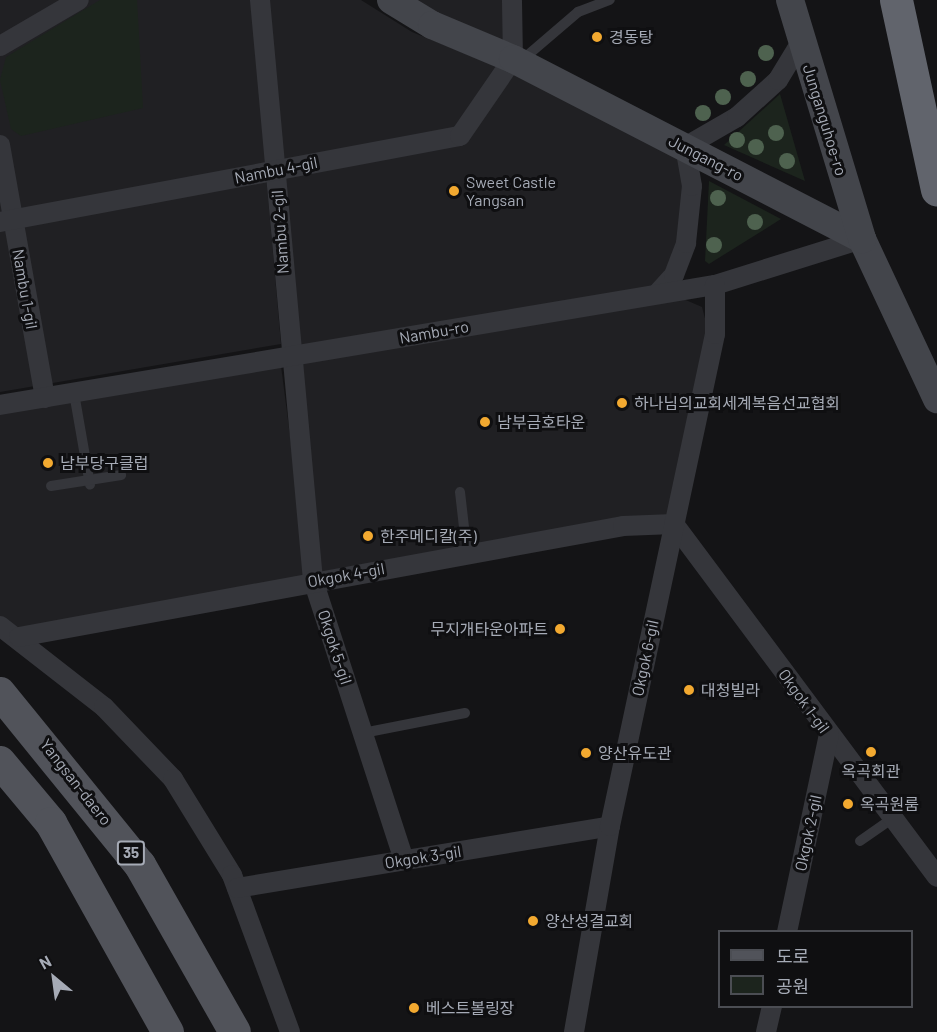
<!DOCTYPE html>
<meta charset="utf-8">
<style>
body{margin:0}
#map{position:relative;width:937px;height:1032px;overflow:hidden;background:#141416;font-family:Barlow,"Noto Sans KR",sans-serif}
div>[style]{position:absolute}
.built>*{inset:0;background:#202023}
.green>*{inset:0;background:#1c241d}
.lane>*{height:10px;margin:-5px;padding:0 5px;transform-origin:5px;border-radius:5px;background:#35363b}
.street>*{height:20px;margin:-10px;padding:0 10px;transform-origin:10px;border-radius:10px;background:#35363b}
.secondary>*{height:28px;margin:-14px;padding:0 14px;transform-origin:14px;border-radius:14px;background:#43454b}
.primary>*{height:32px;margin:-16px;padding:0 16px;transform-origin:16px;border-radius:16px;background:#51535a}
.highway>*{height:33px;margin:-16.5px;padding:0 16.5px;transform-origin:16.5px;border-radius:16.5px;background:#61646c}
.trees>*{width:16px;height:16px;margin:-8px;border-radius:50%;background:#4e624f}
.dots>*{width:16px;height:16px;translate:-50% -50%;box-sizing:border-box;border:3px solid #0f0f11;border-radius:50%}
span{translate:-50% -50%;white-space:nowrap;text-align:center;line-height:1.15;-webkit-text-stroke:6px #0f0f11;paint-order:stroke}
.shield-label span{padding:2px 4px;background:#0f0f11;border:2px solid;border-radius:4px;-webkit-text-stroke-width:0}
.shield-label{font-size:15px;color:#a6abb6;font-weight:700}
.poi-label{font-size:16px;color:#a6abb6}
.left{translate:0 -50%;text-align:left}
.right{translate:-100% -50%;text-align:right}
.street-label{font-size:16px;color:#a6abb6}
.legend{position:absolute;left:718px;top:930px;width:195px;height:78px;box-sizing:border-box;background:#0f0f11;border:2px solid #4b4d53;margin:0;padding:8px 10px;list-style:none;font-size:18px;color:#a6abb6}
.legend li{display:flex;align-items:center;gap:12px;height:30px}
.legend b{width:30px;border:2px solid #4b4d53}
.north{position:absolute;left:24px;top:948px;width:60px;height:60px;-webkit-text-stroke:4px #0f0f11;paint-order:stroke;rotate:331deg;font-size:16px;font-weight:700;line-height:24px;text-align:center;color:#a6abb6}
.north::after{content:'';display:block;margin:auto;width:21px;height:27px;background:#a6abb6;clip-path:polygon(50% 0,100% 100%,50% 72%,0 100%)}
</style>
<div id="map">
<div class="built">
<i style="clip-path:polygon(0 0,361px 0,412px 32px,496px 66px,498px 75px,458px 133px,266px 175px,281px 344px,0 392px)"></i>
<i style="clip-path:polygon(407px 0,508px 0,504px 46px)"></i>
<i style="clip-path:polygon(516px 67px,681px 153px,686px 186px,681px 243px,654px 289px,293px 348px,279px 176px,467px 141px)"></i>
<i style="clip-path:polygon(681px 298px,702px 307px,708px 330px,669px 518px,619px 520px,320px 572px,298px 363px)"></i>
<i style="clip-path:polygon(281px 366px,308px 575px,21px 629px,0 618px,0 412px)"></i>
</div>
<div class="green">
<i style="clip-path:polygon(100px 0,137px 0,143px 108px,21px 136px,11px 129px,0 80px,6px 57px)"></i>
<i style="clip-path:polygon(780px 94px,805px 181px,724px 145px)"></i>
<i style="clip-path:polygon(709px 181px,781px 219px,709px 264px,705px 261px)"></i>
</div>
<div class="lane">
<i style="left:522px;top:60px;width:74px;rotate:-40.6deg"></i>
<i style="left:578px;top:12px;width:34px;rotate:-21deg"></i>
<i style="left:74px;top:393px;width:93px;rotate:80.1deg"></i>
<i style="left:51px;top:486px;width:71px;rotate:-8.9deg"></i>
<i style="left:460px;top:492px;width:61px;rotate:83.5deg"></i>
<i style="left:363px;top:733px;width:104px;rotate:-11.1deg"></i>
<i style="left:860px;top:841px;width:40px;rotate:-34.9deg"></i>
</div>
<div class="street">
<i style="left:260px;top:0;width:582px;rotate:84.78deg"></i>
<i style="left:313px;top:580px;width:294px;rotate:72deg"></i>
<i style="left:0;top:46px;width:91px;rotate:-30.2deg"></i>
<i style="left:0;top:145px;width:257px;rotate:79.9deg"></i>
<i style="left:0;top:222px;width:468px;rotate:-10.6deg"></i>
<i style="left:460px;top:136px;width:93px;rotate:-55.5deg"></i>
<i style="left:513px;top:59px;width:59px;rotate:-91deg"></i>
<i style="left:657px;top:294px;width:25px;rotate:-48deg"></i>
<i style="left:674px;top:275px;width:34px;rotate:-69deg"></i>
<i style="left:686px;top:243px;width:57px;rotate:-84deg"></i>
<i style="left:692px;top:186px;width:40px;rotate:-100deg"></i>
<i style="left:685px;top:147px;width:60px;rotate:-30deg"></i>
<i style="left:737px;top:117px;width:55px;rotate:-42.1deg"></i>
<i style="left:778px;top:80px;width:44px;rotate:-58.8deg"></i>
<i style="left:0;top:405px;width:725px;rotate:-9.53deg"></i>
<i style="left:715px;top:285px;width:154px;rotate:-17.4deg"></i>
<i style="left:0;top:626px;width:132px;rotate:37.9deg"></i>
<i style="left:104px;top:707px;width:100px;rotate:46.2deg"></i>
<i style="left:173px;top:779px;width:113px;rotate:58.4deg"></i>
<i style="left:232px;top:875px;width:167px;rotate:69.7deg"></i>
<i style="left:19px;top:637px;width:614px;rotate:-10.41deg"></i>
<i style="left:623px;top:526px;width:51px;rotate:-2.2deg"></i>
<i style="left:674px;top:524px;width:440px;rotate:53.3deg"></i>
<i style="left:237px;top:888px;width:378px;rotate:-9.4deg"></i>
<i style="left:787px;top:932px;width:202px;rotate:-78deg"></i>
<i style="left:574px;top:1032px;width:209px;rotate:-80.1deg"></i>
<i style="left:610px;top:826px;width:503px;rotate:-77.95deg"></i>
<i style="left:715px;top:334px;width:49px;rotate:-90deg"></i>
<i style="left:766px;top:1032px;width:27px;rotate:-77deg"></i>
</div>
<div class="secondary">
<i style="left:391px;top:0;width:48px;rotate:31.4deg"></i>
<i style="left:432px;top:25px;width:88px;rotate:22.8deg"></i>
<i style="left:513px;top:59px;width:393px;rotate:27.3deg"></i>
<i style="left:862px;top:239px;width:177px;rotate:64.9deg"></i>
<i style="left:790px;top:0;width:250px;rotate:73.2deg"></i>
</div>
<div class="primary">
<i style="left:0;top:693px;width:222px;rotate:50.9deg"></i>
<i style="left:140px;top:865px;width:192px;rotate:60.4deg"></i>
<i style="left:0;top:762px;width:80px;rotate:50.1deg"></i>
<i style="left:51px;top:823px;width:240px;rotate:60.8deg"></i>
</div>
<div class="highway">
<i style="left:896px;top:0;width:194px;rotate:77.8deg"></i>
</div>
<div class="trees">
<i style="left:766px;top:53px"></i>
<i style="left:748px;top:79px"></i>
<i style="left:723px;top:97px"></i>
<i style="left:703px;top:113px"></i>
<i style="left:776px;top:133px"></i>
<i style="left:737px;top:140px"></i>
<i style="left:756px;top:147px"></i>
<i style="left:787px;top:161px"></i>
<i style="left:718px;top:198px"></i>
<i style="left:755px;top:222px"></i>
<i style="left:714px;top:245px"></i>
</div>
<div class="dots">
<i style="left:597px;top:37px;background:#f2a930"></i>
<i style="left:454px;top:191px;background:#f2a930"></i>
<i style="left:622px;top:403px;background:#f2a930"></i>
<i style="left:485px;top:422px;background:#f2a930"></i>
<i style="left:48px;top:463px;background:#f2a930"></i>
<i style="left:368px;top:536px;background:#f2a930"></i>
<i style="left:560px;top:629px;background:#f2a930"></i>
<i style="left:689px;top:690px;background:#f2a930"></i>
<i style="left:871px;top:752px;background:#f2a930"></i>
<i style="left:586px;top:753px;background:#f2a930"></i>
<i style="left:848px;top:804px;background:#f2a930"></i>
<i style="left:533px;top:921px;background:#f2a930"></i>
<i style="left:414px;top:1008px;background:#f2a930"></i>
</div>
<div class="shield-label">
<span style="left:131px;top:853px">35</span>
</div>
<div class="poi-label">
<span class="left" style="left:609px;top:37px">경동탕</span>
<span class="left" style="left:466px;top:191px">Sweet Castle<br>Yangsan</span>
<span class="left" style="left:634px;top:403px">하나님의교회세계복음선교협회</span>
<span class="left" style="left:497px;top:422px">남부금호타운</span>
<span class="left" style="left:60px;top:463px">남부당구클럽</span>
<span class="left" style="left:380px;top:536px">한주메디칼(주)</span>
<span class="right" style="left:548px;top:629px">무지개타운아파트</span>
<span class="left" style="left:701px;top:690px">대청빌라</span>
<span class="left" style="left:598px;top:753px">양산유도관</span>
<span style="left:871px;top:771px">옥곡회관</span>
<span class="left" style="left:860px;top:804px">옥곡원룸</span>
<span class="left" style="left:545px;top:921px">양산성결교회</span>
<span class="left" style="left:426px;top:1008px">베스트볼링장</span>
</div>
<div class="street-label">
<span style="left:825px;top:120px;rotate:73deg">Junganguhoe-ro</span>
<span style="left:706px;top:158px;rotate:27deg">Jungang-ro</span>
<span style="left:276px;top:170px;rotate:-11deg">Nambu 4-gil</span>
<span style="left:280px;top:232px;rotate:-94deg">Nambu 2-gil</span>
<span style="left:25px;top:289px;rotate:80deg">Nambu 1-gil</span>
<span style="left:434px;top:332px;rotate:-10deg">Nambu-ro</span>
<span style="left:346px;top:575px;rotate:-10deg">Okgok 4-gil</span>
<span style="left:335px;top:647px;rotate:72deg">Okgok 5-gil</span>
<span style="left:645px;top:658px;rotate:-78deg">Okgok 6-gil</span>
<span style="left:804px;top:701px;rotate:54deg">Okgok 1-gil</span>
<span style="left:76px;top:782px;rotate:52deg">Yangsan-daero</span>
<span style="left:808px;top:833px;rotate:-78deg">Okgok 2-gil</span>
<span style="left:423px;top:857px;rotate:-9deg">Okgok 3-gil</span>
</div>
<ul class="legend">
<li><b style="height:8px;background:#51535a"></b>도로</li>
<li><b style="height:16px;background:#1c241d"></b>공원</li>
</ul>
<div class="north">N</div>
</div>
